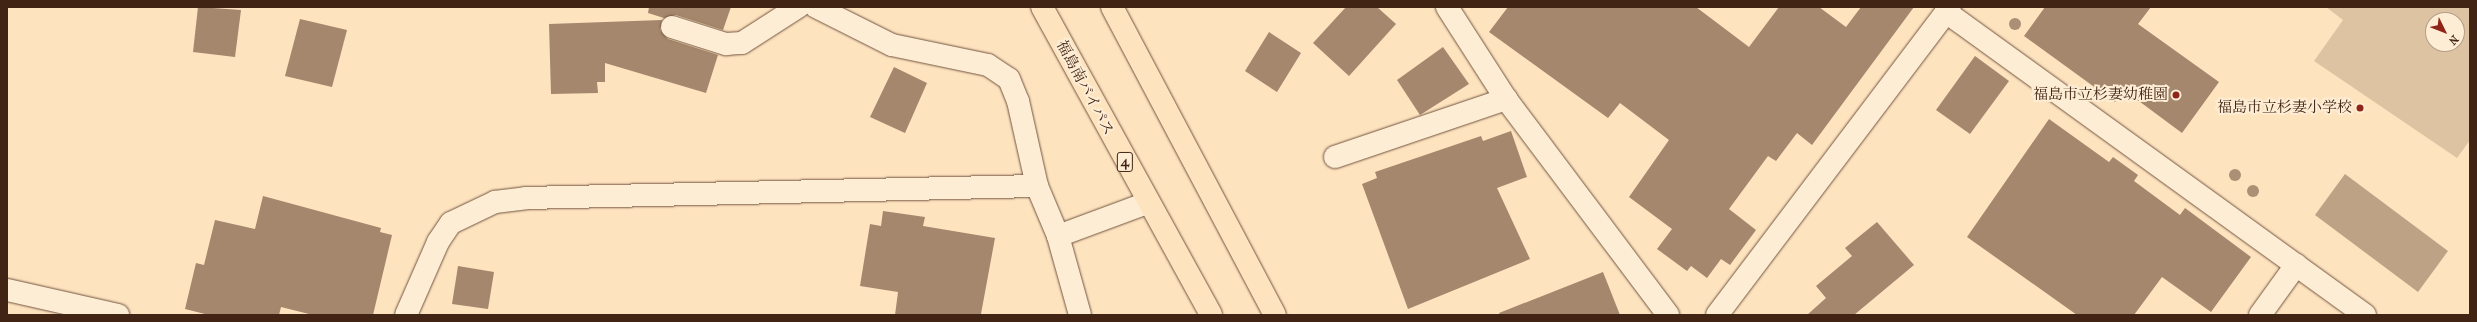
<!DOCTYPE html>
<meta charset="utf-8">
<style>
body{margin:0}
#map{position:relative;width:2477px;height:322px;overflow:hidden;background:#fee3bf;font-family:"IM FELL French Canon","Noto Serif JP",serif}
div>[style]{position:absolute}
.green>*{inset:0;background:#dec3a2}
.water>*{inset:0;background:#bea285}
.building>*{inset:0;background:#a4876d}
.roads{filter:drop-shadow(0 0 1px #71543f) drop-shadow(0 0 1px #71543f)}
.minor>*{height:22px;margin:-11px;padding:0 11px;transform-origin:11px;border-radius:11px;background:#feedd5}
.highway>*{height:22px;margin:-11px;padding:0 11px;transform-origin:11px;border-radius:11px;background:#fee3bf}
.trees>*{width:12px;height:12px;margin:-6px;border-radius:50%;background:#ac9075}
.dots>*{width:11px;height:11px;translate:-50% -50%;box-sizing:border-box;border:2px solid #feedd5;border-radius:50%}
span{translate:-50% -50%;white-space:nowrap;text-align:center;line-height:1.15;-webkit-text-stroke:4px #feedd5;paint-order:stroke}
.shield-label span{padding:1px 3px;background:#feedd5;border:1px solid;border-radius:3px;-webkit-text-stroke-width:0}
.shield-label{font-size:14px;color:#422414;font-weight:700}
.street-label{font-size:15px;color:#422414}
.poi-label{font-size:15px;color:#422414}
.right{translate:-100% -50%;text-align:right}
.frame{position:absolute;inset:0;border:8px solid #422414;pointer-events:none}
.north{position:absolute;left:2425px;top:12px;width:40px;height:40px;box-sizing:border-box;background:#feedd5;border:1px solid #b39d88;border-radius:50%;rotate:133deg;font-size:11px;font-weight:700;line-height:16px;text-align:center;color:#422414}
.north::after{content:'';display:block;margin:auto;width:14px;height:18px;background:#8f2418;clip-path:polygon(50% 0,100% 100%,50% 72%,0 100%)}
</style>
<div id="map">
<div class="green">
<i style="clip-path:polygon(evenodd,2326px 7px,2470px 7px,2470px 140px,2457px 158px,2314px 61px,2343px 20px,2326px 7px,2433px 20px,2457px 20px,2457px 44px,2433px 44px,2433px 20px)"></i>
</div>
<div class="water">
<i style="clip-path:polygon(2345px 174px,2448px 251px,2418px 292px,2315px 215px)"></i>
</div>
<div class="building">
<i style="clip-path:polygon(198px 7px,241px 10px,235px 57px,193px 52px)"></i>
<i style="clip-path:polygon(649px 7px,731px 7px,723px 30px,676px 15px,664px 18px,648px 13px)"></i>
<i style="clip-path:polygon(1346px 7px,1377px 7px,1396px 24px,1349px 76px,1313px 43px)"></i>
<i style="clip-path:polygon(1508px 7px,1696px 7px,1749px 47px,1779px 7px,1819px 7px,1846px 27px,1861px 7px,1914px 7px,1812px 145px,1797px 133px,1776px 161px,1768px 156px,1729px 209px,1756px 230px,1730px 265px,1721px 259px,1707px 278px,1691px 266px,1687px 271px,1657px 249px,1672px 229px,1629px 197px,1669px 140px,1620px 103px,1608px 118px,1489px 32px)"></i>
<i style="clip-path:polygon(2045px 7px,2151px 7px,2138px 24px,2219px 82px,2182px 133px,2124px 90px,2115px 102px,2024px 36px)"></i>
<i style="clip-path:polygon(300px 19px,347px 30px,332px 87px,285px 76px)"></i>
<i style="clip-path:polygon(662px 20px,660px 30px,668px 39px,718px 55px,706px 93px,605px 63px,605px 82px,597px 82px,598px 93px,551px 94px,549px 24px)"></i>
<i style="clip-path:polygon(1269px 32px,1301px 53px,1277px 92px,1245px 71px)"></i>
<i style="clip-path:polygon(1443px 47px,1469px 84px,1420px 115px,1397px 80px)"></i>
<i style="clip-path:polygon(1975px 56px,2009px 81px,1970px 134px,1936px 110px)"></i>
<i style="clip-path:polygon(894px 67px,927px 83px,905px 133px,870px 117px)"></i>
<i style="clip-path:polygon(2049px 119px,2109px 162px,2113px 157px,2138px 175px,2134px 181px,2180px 215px,2185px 208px,2251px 257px,2211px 312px,2162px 277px,2134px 315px,2077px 315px,1967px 237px)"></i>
<i style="clip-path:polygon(1511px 131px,1527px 177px,1497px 188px,1530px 259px,1408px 309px,1362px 184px,1377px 178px,1375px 172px,1481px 136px,1483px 141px)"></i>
<i style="clip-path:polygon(263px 196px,381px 228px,380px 232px,392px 235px,373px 315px,313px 315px,281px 307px,279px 315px,209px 315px,185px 309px,196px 263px,204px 265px,215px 220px,255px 229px)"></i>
<i style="clip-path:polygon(883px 211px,925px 217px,923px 226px,995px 238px,981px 314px,895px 315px,898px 292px,860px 286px,870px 224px,881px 226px)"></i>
<i style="clip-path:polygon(1877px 222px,1914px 265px,1854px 315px,1807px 315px,1826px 298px,1816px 286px,1852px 256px,1845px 248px)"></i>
<i style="clip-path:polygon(458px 266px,494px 272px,488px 309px,452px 304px)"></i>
<i style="clip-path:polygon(1603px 272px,1620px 315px,1500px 315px,1499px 313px)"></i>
</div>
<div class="roads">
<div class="minor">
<i style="left:816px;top:7px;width:85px;rotate:26.6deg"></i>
<i style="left:892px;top:45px;width:98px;rotate:11.8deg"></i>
<i style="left:988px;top:65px;width:25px;rotate:34deg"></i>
<i style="left:1009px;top:79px;width:24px;rotate:68deg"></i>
<i style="left:1018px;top:101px;width:87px;rotate:77.4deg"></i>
<i style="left:1037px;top:186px;width:54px;rotate:67.2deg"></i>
<i style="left:1058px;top:236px;width:82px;rotate:74.4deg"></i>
<i style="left:1447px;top:7px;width:109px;rotate:57.3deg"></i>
<i style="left:1506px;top:99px;width:270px;rotate:53.1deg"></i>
<i style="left:1946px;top:12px;width:517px;rotate:35.87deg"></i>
<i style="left:672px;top:27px;width:57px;rotate:17.5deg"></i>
<i style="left:726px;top:44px;width:16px;rotate:-4deg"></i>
<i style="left:742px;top:43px;width:67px;rotate:-32.7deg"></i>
<i style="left:1335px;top:157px;width:181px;rotate:-18.7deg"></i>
<i style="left:1058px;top:236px;width:95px;rotate:-20.3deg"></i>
<i style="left:7px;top:290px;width:114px;rotate:12.7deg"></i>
<i style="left:406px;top:315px;width:80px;rotate:-66.3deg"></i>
<i style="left:438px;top:242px;width:23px;rotate:-56deg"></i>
<i style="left:451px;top:223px;width:49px;rotate:-25.5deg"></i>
<i style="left:495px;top:202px;width:31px;rotate:-7deg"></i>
<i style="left:526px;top:198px;width:511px;rotate:-1.35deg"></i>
<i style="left:1717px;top:315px;width:386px;rotate:-52.9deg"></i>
<i style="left:2260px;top:315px;width:62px;rotate:-54.2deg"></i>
</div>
<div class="highway">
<i style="left:1042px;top:7px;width:351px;rotate:61.2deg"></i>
<i style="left:1112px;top:7px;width:348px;rotate:62.1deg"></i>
</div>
</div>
<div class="trees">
<i style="left:2015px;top:24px"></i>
<i style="left:2235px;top:175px"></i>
<i style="left:2253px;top:191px"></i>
</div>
<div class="dots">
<i style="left:2176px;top:95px;background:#8f2418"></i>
<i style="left:2360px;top:108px;background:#8f2418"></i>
</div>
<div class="shield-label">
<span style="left:1125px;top:162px">4</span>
</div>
<div class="street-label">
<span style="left:1085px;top:88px;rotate:62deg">福島南バイパス</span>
</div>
<div class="poi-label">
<span class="right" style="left:2168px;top:95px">福島市立杉妻幼稚園</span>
<span class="right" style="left:2352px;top:108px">福島市立杉妻小学校</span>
</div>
<div class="frame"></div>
<div class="north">N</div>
</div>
